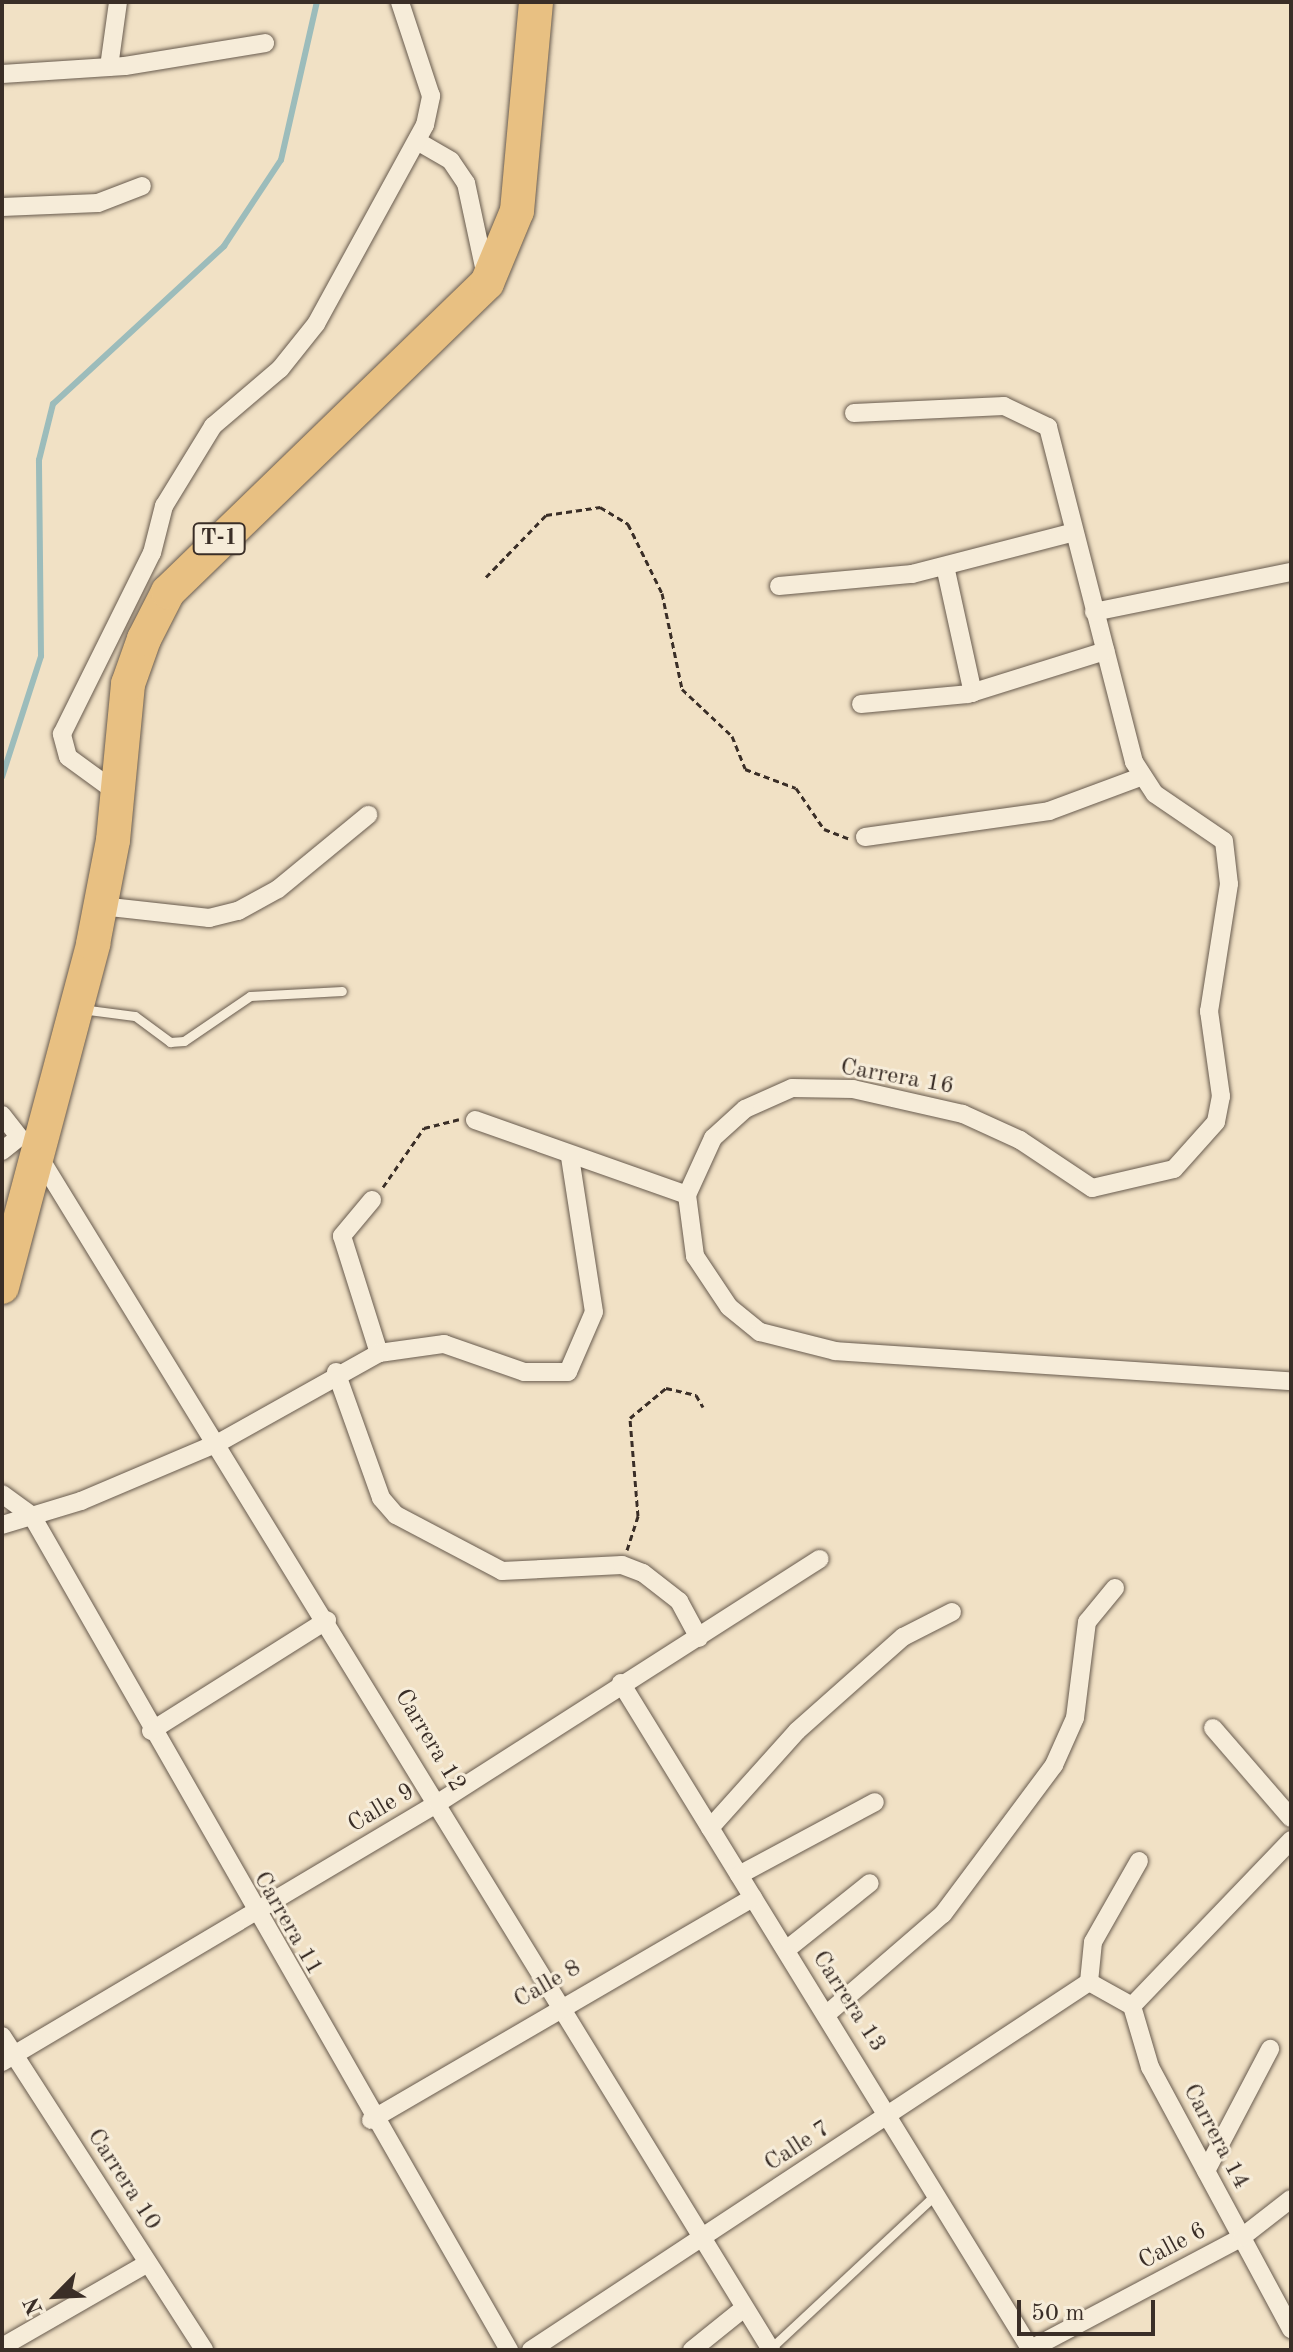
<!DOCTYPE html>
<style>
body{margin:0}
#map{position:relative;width:1293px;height:2352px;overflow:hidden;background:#f1e1c5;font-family:"Old Standard TT",serif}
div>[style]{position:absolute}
.stream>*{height:6px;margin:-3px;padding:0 3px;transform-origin:3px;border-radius:3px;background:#9cbcbb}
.path>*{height:3px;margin-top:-1.5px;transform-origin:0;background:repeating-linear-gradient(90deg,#3a2e27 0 6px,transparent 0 10px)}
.roads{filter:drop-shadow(0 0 2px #685b4e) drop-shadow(0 0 2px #685b4e)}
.lane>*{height:9px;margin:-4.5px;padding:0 4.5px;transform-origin:4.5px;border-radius:4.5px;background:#f6ecd9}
.street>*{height:18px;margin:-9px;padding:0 9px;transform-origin:9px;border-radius:9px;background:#f6ecd9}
.highway>*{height:34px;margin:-17px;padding:0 17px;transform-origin:17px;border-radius:17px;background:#e8c082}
span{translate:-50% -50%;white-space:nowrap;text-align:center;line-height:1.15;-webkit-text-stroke:6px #f6ecd9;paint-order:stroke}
.shield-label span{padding:2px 6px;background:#f6ecd9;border:2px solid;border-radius:6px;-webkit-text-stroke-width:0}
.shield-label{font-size:22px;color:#3a2e27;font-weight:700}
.street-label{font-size:24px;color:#3a2e27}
.frame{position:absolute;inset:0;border:4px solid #3a2e27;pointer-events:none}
.north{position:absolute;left:16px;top:2256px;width:80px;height:80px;-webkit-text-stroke:6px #f6ecd9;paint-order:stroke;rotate:246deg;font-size:22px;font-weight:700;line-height:32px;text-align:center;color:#3a2e27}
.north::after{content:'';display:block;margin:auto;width:28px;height:36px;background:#3a2e27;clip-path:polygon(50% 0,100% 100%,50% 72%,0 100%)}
.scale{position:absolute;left:1017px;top:2300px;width:138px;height:36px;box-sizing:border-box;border:4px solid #3a2e27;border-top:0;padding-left:10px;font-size:24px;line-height:28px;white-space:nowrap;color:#3a2e27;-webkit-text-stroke:6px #f6ecd9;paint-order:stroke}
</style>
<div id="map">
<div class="stream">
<i style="left:2px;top:777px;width:127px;rotate:-72.1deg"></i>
<i style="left:41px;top:656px;width:196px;rotate:-90.6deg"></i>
<i style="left:39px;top:460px;width:58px;rotate:-76deg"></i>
<i style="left:53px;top:404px;width:233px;rotate:-42.7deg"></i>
<i style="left:224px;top:246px;width:103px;rotate:-56.5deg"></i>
<i style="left:281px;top:160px;width:162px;rotate:-77.2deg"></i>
</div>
<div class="path">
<i style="left:486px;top:577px;width:86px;rotate:-45.9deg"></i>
<i style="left:546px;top:515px;width:55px;rotate:-8.4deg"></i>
<i style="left:600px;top:507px;width:33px;rotate:31deg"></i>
<i style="left:628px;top:524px;width:77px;rotate:63.8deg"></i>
<i style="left:662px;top:593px;width:98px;rotate:78.2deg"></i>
<i style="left:682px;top:689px;width:69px;rotate:43.2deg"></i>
<i style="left:732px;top:736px;width:35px;rotate:68deg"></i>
<i style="left:745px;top:769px;width:54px;rotate:20.4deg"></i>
<i style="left:796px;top:788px;width:50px;rotate:55.7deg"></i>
<i style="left:824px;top:829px;width:26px;rotate:21deg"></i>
<i style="left:383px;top:1187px;width:72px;rotate:-55.2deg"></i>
<i style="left:424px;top:1128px;width:36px;rotate:-14deg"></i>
<i style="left:627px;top:1550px;width:36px;rotate:-72deg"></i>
<i style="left:638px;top:1516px;width:98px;rotate:-94.7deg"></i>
<i style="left:630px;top:1418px;width:47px;rotate:-39.8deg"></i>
<i style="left:666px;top:1388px;width:31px;rotate:13deg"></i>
<i style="left:696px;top:1395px;width:14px;rotate:60deg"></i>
</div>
<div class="roads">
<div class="lane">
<i style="left:81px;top:1009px;width:54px;rotate:7.4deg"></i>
<i style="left:135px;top:1016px;width:44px;rotate:36.6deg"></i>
<i style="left:170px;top:1042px;width:14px;rotate:-4deg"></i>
<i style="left:184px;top:1041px;width:80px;rotate:-34.3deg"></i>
<i style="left:250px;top:996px;width:92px;rotate:-3.1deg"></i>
<i style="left:770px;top:2349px;width:229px;rotate:-43deg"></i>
</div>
<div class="street">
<i style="left:109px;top:67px;width:66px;rotate:-82.1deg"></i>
<i style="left:2px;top:74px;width:123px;rotate:-3.7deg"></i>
<i style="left:125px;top:66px;width:142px;rotate:-9.3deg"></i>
<i style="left:417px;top:141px;width:39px;rotate:30deg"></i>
<i style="left:451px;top:161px;width:27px;rotate:56deg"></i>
<i style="left:466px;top:183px;width:95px;rotate:77.9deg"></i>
<i style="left:2px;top:207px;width:96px;rotate:-2.4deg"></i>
<i style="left:98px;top:203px;width:47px;rotate:-21.1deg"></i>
<i style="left:854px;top:413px;width:150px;rotate:-2.7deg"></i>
<i style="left:1004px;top:406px;width:49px;rotate:25.5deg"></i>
<i style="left:1048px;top:427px;width:346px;rotate:75.6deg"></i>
<i style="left:1134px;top:762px;width:38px;rotate:57deg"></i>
<i style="left:1155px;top:794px;width:83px;rotate:34.3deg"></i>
<i style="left:1224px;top:841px;width:43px;rotate:83.4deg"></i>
<i style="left:1229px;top:884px;width:129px;rotate:98.9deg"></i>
<i style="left:1209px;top:1011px;width:86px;rotate:82deg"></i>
<i style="left:1221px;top:1096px;width:26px;rotate:101deg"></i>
<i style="left:1216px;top:1122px;width:63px;rotate:131.8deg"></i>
<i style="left:1174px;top:1169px;width:84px;rotate:167deg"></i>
<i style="left:1092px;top:1188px;width:87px;rotate:-146.3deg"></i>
<i style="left:1020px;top:1140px;width:63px;rotate:-155.5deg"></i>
<i style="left:963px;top:1114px;width:113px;rotate:-167.2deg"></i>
<i style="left:853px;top:1089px;width:61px;rotate:-179.1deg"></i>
<i style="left:792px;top:1088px;width:51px;rotate:155.9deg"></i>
<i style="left:745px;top:1109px;width:43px;rotate:137.8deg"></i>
<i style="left:713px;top:1138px;width:63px;rotate:114.5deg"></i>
<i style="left:687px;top:1195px;width:62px;rotate:82.5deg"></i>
<i style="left:695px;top:1256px;width:61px;rotate:56.3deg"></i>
<i style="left:729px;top:1307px;width:40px;rotate:39deg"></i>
<i style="left:760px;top:1332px;width:77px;rotate:14.2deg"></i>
<i style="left:835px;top:1351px;width:457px;rotate:3.8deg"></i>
<i style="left:945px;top:566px;width:130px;rotate:77.6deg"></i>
<i style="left:779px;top:586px;width:134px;rotate:-5.2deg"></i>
<i style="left:912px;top:574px;width:167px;rotate:-14.5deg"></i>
<i style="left:1094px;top:612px;width:201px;rotate:-11.5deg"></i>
<i style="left:861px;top:704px;width:107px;rotate:-5.3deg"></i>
<i style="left:968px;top:694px;width:144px;rotate:-17.4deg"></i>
<i style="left:116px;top:792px;width:59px;rotate:-143.9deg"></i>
<i style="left:68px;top:757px;width:24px;rotate:-105deg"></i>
<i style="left:62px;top:734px;width:202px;rotate:-63.6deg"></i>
<i style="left:152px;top:553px;width:49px;rotate:-75.7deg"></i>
<i style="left:164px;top:506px;width:94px;rotate:-58.5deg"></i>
<i style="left:213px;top:426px;width:88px;rotate:-40.4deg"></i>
<i style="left:280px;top:369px;width:58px;rotate:-51.3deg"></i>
<i style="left:316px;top:324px;width:227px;rotate:-61.3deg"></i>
<i style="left:425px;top:125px;width:30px;rotate:-78deg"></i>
<i style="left:431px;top:96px;width:99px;rotate:-108.3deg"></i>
<i style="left:865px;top:837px;width:186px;rotate:-8deg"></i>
<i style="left:1049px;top:811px;width:100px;rotate:-20.4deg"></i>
<i style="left:101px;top:906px;width:109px;rotate:6.3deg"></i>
<i style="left:209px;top:918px;width:30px;rotate:-14deg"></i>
<i style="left:238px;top:911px;width:46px;rotate:-28.8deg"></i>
<i style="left:278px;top:889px;width:117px;rotate:-39.4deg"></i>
<i style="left:2px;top:1115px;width:28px;rotate:52deg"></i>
<i style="left:475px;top:1120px;width:225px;rotate:19.5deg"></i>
<i style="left:2px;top:1151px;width:22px;rotate:-39deg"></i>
<i style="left:41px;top:1160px;width:1396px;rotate:58.47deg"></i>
<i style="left:372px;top:1200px;width:47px;rotate:129.8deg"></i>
<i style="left:342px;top:1236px;width:123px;rotate:72.5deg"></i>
<i style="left:336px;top:1372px;width:134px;rotate:70.3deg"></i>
<i style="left:381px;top:1498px;width:23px;rotate:49deg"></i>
<i style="left:396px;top:1515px;width:120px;rotate:27.8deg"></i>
<i style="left:502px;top:1571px;width:120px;rotate:-2.9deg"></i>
<i style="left:622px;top:1565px;width:22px;rotate:21deg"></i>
<i style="left:643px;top:1573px;width:46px;rotate:37.9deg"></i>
<i style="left:679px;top:1601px;width:42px;rotate:61.6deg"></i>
<i style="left:2px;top:1494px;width:37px;rotate:36deg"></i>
<i style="left:32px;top:1516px;width:961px;rotate:60.23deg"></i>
<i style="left:2px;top:1525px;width:83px;rotate:-16.9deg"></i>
<i style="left:81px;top:1501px;width:151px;rotate:-23deg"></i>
<i style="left:220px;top:1442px;width:182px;rotate:-29.2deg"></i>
<i style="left:379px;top:1353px;width:66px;rotate:-7.9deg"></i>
<i style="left:444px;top:1344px;width:85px;rotate:19.3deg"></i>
<i style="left:524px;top:1372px;width:44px"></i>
<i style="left:568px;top:1372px;width:65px;rotate:-66.6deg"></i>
<i style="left:594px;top:1312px;width:157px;rotate:-98.8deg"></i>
<i style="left:621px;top:1683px;width:783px;rotate:58.42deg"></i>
<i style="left:1213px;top:1728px;width:119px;rotate:49.1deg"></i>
<i style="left:151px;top:1731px;width:208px;rotate:-32.2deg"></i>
<i style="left:710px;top:1828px;width:130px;rotate:-48.1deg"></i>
<i style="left:797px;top:1731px;width:142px;rotate:-41.6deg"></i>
<i style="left:903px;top:1637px;width:55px;rotate:-27deg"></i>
<i style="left:739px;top:1875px;width:154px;rotate:-28.2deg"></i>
<i style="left:786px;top:1950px;width:107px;rotate:-38.6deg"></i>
<i style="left:1089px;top:1982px;width:49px;rotate:29.2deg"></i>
<i style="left:1132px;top:2006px;width:64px;rotate:73.6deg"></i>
<i style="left:1150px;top:2067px;width:298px;rotate:61.7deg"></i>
<i style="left:1089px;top:1982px;width:40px;rotate:-84.3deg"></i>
<i style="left:1093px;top:1942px;width:93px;rotate:-60.4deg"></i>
<i style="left:1132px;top:2006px;width:230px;rotate:-46.2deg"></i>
<i style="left:827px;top:2014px;width:153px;rotate:-40.8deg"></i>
<i style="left:943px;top:1914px;width:186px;rotate:-53.3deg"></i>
<i style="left:1054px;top:1765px;width:51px;rotate:-65.9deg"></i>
<i style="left:1075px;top:1718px;width:97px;rotate:-82.9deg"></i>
<i style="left:1087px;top:1622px;width:44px;rotate:-50.5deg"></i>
<i style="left:2px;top:2036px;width:373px;rotate:57.2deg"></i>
<i style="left:2px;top:2062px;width:507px;rotate:-30.71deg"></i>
<i style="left:438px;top:1803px;width:453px;rotate:-32.6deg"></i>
<i style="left:371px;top:2120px;width:442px;rotate:-30.2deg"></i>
<i style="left:1206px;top:2171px;width:138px;rotate:-62.3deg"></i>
<i style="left:2px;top:2347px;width:168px;rotate:-29.9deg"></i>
<i style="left:531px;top:2350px;width:668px;rotate:-33.4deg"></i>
<i style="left:692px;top:2350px;width:67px;rotate:-38.9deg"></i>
<i style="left:1029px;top:2350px;width:241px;rotate:-27.9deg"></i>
<i style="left:1242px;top:2237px;width:62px;rotate:-37.8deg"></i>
</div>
<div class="highway">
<i style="left:2px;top:1287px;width:355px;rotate:-75.1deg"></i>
<i style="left:93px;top:944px;width:106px;rotate:-79.1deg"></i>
<i style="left:113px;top:840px;width:157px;rotate:-84.5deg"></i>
<i style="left:128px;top:684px;width:48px;rotate:-70.4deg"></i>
<i style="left:144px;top:639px;width:53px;rotate:-62.9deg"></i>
<i style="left:168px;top:592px;width:444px;rotate:-44.1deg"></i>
<i style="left:487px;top:283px;width:78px;rotate:-67.4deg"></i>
<i style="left:517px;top:211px;width:210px;rotate:-84.8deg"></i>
</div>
</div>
<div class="shield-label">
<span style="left:219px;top:539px">T-1</span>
</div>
<div class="street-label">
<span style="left:897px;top:1078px;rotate:10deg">Carrera 16</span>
<span style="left:429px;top:1741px;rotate:59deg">Carrera 12</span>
<span style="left:382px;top:1809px;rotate:-31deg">Calle 9</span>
<span style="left:287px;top:1924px;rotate:60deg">Carrera 11</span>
<span style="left:548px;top:1985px;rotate:-30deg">Calle 8</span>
<span style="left:848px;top:2002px;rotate:57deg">Carrera 13</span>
<span style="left:1215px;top:2137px;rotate:62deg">Carrera 14</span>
<span style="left:798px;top:2147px;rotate:-33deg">Calle 7</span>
<span style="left:123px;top:2180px;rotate:57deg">Carrera 10</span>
<span style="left:1173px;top:2247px;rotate:-28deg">Calle 6</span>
</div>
<div class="frame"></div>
<div class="north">N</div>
<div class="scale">50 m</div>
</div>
